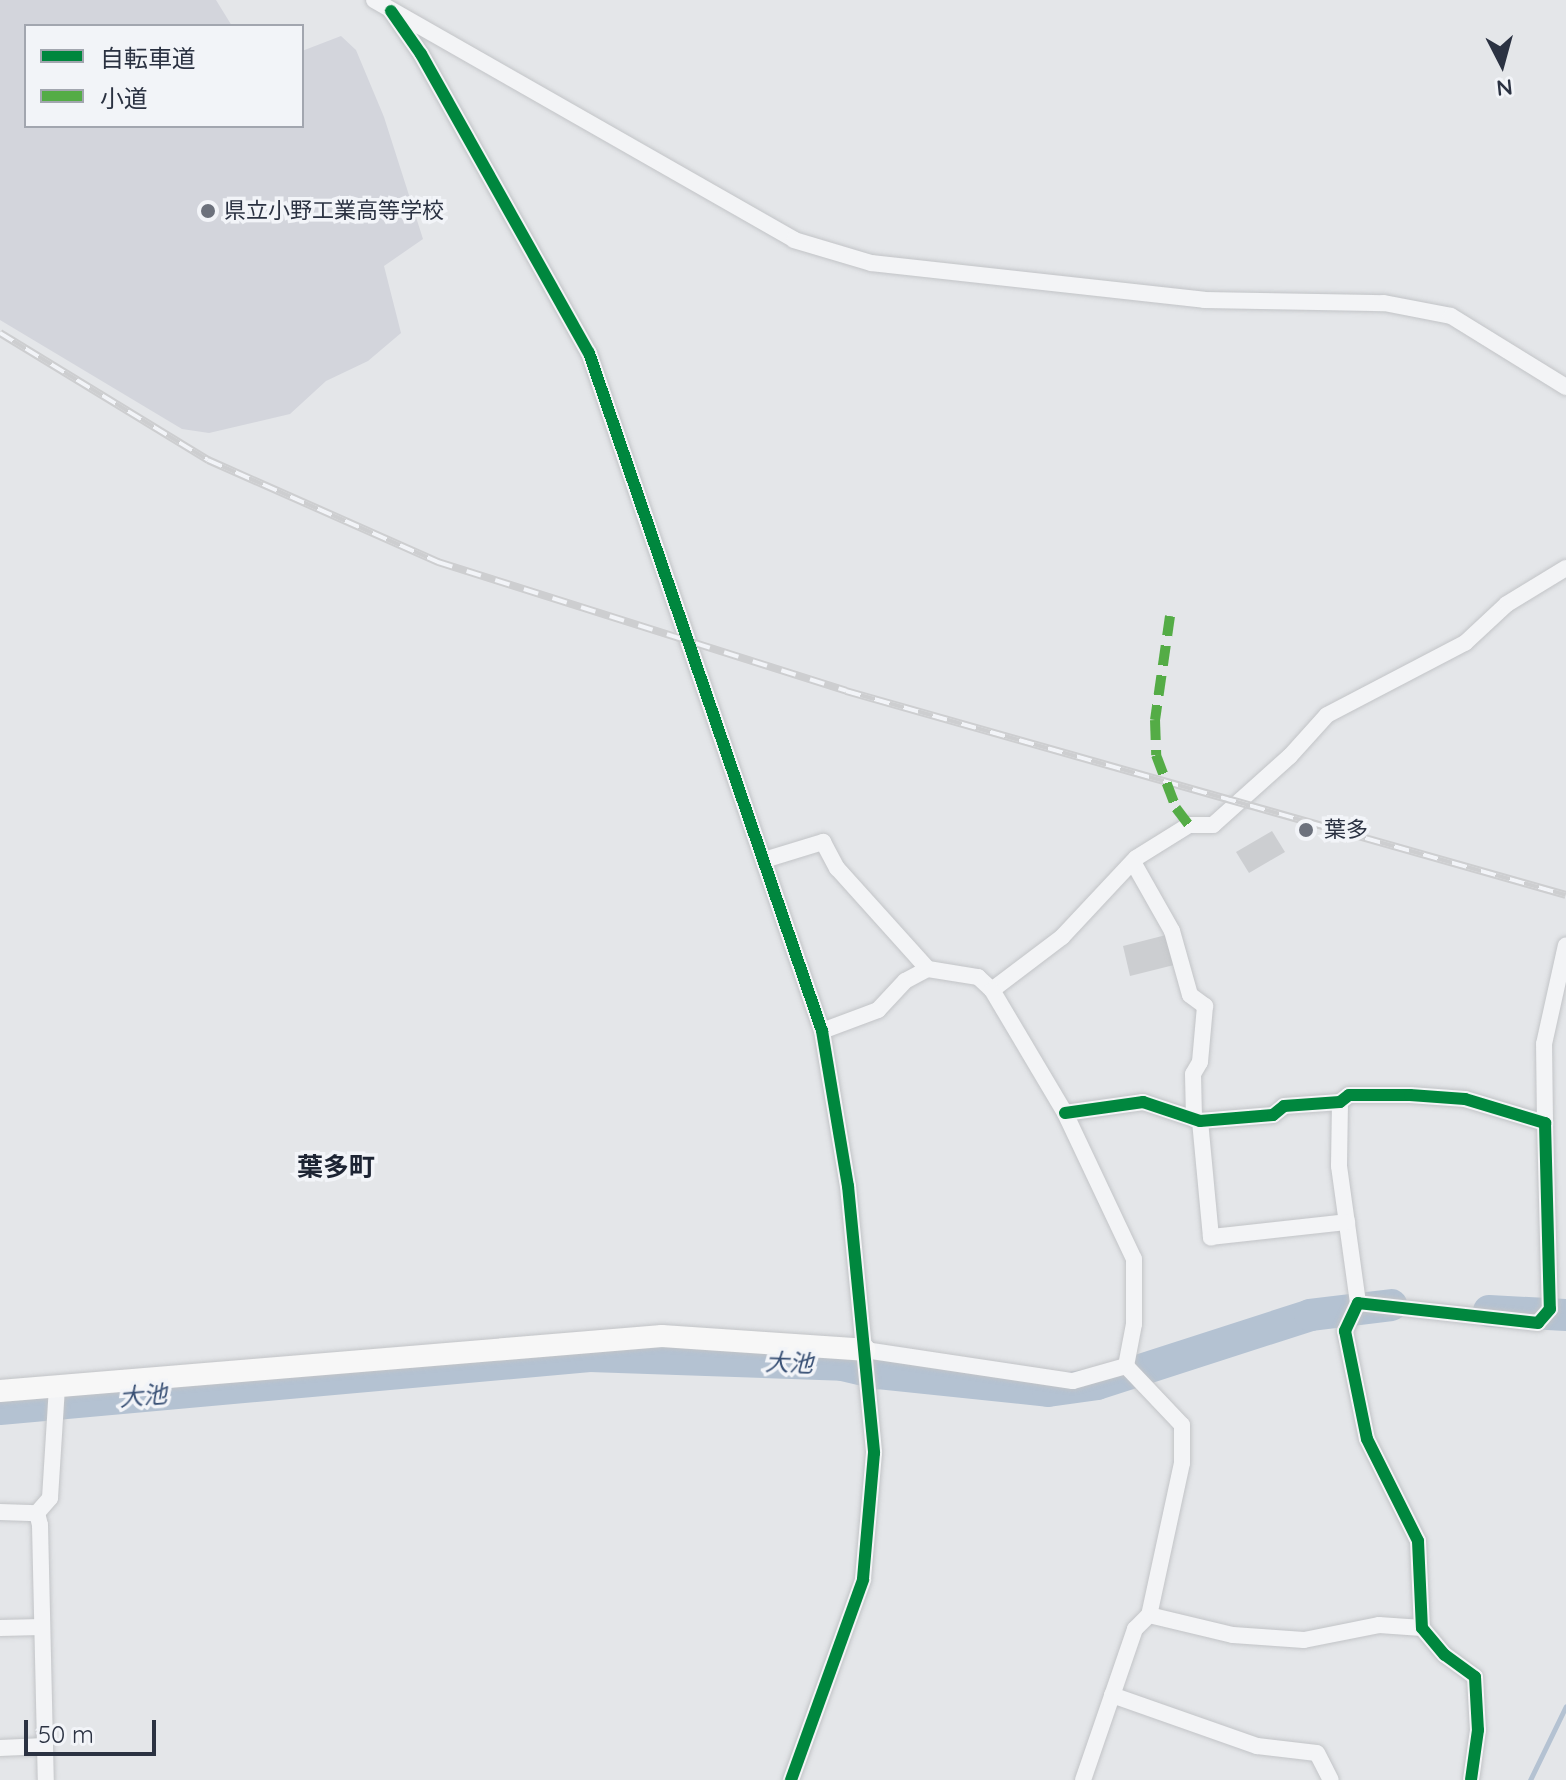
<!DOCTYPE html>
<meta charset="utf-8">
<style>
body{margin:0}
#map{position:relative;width:1566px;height:1780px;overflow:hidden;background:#e4e6e9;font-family:Quicksand,"Noto Sans JP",sans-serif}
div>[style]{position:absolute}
.built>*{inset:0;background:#d3d5dc}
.stream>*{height:5px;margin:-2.5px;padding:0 2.5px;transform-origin:2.5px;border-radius:2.5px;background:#b4c2d2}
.river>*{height:32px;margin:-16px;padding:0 16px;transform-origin:16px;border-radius:16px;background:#b4c2d2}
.building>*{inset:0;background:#ccced1}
.roads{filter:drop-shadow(0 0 2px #c2c4c7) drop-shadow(0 0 2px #c2c4c7)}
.street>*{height:16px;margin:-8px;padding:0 8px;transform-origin:8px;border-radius:8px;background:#f3f4f6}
.secondary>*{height:22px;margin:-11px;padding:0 11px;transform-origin:11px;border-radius:11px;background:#f7f7f7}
.rail>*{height:8px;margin-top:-4px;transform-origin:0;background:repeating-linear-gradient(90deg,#f2f4f8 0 15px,#cdced0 0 30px);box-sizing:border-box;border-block:2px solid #cdced0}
.quiet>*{height:10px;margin-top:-5px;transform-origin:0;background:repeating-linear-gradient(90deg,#54ac46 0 20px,transparent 0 30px)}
.cycleway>*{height:12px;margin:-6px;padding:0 6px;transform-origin:6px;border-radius:6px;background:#00873e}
.dots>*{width:22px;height:22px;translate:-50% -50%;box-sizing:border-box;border:4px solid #f2f4f8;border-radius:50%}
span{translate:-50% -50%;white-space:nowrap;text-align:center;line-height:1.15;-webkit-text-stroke:7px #f2f4f8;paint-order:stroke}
.poi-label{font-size:22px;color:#2b3242}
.left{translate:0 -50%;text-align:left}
.water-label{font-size:24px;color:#374f74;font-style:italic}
.quarter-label{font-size:26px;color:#1d2433;font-weight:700}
.legend{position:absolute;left:24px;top:24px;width:280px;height:104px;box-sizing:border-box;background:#f2f4f8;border:2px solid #a2a6af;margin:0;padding:10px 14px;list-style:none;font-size:24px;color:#2b3242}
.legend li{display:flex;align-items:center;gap:16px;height:40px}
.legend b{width:40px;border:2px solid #a2a6af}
.north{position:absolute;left:1462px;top:24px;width:80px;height:80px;-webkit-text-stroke:6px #f2f4f8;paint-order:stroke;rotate:174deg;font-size:22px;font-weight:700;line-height:32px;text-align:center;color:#2b3242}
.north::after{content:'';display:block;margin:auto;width:28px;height:36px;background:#2b3242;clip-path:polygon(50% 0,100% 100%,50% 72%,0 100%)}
.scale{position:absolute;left:24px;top:1720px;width:132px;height:36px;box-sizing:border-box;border:4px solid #2b3242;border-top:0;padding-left:10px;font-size:24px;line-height:28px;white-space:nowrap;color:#2b3242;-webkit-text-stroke:6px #f2f4f8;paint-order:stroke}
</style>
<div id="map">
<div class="built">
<i style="clip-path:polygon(0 0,216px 0,232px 26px,26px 26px,26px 126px,302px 126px,302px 51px,341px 36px,356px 50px,384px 117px,423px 239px,384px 266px,401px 333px,368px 361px,326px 381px,290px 414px,209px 433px,182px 429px,0 320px)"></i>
</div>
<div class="stream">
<i style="left:1530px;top:1780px;width:82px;rotate:-64.1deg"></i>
</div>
<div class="river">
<i style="left:1489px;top:1311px;width:77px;rotate:3deg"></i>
<i style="left:0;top:1409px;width:592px;rotate:-5.13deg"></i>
<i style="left:590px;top:1356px;width:252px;rotate:2deg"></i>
<i style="left:842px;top:1365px;width:37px;rotate:13deg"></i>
<i style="left:878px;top:1373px;width:171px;rotate:6deg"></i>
<i style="left:1048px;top:1391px;width:49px;rotate:-8.1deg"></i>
<i style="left:1097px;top:1384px;width:224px;rotate:-17.9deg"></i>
<i style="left:1310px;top:1315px;width:82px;rotate:-7deg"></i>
</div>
<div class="building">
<i style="clip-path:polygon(1272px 831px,1285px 852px,1249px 873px,1236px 852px)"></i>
<i style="clip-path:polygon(1166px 935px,1174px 965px,1130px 976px,1123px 946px)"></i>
</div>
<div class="roads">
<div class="street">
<i style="left:374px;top:0;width:484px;rotate:29.7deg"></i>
<i style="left:794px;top:240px;width:80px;rotate:16.6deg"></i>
<i style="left:871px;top:263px;width:335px;rotate:6.3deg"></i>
<i style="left:1204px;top:300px;width:180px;rotate:1deg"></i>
<i style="left:1384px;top:303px;width:68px;rotate:11deg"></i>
<i style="left:1451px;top:316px;width:135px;rotate:31.7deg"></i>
<i style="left:391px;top:11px;width:52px;rotate:55.1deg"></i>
<i style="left:421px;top:54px;width:343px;rotate:60.7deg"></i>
<i style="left:589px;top:353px;width:717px;rotate:71.03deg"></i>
<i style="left:822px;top:1031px;width:157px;rotate:80.5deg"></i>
<i style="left:848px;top:1186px;width:268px;rotate:84.4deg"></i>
<i style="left:874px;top:1453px;width:127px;rotate:95deg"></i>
<i style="left:863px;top:1580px;width:213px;rotate:109.8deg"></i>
<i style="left:764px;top:860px;width:62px;rotate:-17deg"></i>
<i style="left:823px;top:842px;width:30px;rotate:62deg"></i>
<i style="left:837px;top:868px;width:136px;rotate:48deg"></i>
<i style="left:1133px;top:862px;width:79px;rotate:60.5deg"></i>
<i style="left:1172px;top:931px;width:66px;rotate:74.3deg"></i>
<i style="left:1190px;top:995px;width:19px;rotate:36deg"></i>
<i style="left:1205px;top:1006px;width:56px;rotate:95.1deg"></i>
<i style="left:1200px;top:1062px;width:14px;rotate:120deg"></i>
<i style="left:1193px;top:1074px;width:45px;rotate:88.7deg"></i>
<i style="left:992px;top:990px;width:88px;rotate:-37.1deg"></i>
<i style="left:1062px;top:937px;width:108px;rotate:-46.9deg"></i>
<i style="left:1136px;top:858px;width:62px;rotate:-31.9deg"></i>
<i style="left:1189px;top:825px;width:24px"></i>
<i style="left:1213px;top:825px;width:103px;rotate:-41.9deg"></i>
<i style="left:1290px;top:756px;width:55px;rotate:-47.9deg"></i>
<i style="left:1327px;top:715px;width:156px;rotate:-27.6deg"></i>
<i style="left:1465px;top:643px;width:57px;rotate:-42.9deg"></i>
<i style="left:1507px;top:604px;width:69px;rotate:-31.4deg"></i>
<i style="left:822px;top:1031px;width:60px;rotate:-20.6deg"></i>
<i style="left:878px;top:1010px;width:40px;rotate:-47deg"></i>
<i style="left:905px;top:981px;width:26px;rotate:-28deg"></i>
<i style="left:928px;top:969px;width:51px;rotate:9.1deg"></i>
<i style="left:978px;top:977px;width:19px;rotate:43deg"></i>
<i style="left:992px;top:990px;width:143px;rotate:59.3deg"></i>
<i style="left:1065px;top:1113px;width:161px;rotate:64.7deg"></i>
<i style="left:1134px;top:1259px;width:65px;rotate:90deg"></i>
<i style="left:1134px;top:1324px;width:43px;rotate:100.8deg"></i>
<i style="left:1126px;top:1366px;width:81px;rotate:46.5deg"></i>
<i style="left:1182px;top:1425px;width:38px;rotate:90deg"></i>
<i style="left:1182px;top:1463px;width:156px;rotate:102.2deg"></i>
<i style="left:1149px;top:1615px;width:20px;rotate:135deg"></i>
<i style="left:1135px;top:1629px;width:160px;rotate:109deg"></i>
<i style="left:1340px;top:1102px;width:64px;rotate:90.9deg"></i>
<i style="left:1339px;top:1166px;width:138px;rotate:82.1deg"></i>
<i style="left:1065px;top:1113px;width:79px;rotate:-8deg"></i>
<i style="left:1143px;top:1102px;width:60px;rotate:18.4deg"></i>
<i style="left:1200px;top:1121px;width:73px;rotate:-4.7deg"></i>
<i style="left:1273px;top:1115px;width:14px;rotate:-39deg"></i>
<i style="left:1284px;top:1106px;width:56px;rotate:-4.1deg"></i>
<i style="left:1340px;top:1102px;width:11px;rotate:-38deg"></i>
<i style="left:1349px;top:1095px;width:61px"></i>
<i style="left:1410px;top:1095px;width:55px;rotate:4.2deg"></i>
<i style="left:1465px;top:1099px;width:84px;rotate:16.7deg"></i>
<i style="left:1545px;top:1123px;width:186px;rotate:88.5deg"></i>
<i style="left:1550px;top:1309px;width:18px;rotate:131deg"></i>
<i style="left:1538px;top:1323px;width:181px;rotate:-173.7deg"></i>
<i style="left:1358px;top:1303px;width:31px;rotate:115deg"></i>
<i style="left:1345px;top:1331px;width:110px;rotate:78.5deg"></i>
<i style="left:1367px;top:1439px;width:114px;rotate:63.4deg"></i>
<i style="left:1418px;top:1541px;width:87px;rotate:87.4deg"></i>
<i style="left:1422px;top:1628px;width:35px;rotate:50deg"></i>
<i style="left:1445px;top:1655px;width:37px;rotate:36deg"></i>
<i style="left:1475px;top:1677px;width:53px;rotate:86.8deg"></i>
<i style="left:1478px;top:1730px;width:50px;rotate:98deg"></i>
<i style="left:1200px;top:1121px;width:117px;rotate:84.6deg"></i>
<i style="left:1211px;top:1237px;width:137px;rotate:-6.3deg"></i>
<i style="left:1545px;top:1123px;width:79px;rotate:-90.7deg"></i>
<i style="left:1544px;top:1044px;width:101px;rotate:-77.5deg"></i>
<i style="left:865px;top:1350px;width:210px;rotate:8.5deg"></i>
<i style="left:1073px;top:1381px;width:55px;rotate:-15.8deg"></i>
<i style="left:0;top:1512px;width:37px;rotate:2deg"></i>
<i style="left:37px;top:1513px;width:12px;rotate:76deg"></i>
<i style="left:40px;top:1525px;width:255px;rotate:88.7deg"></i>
<i style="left:37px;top:1513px;width:20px;rotate:-49deg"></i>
<i style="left:50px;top:1498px;width:112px;rotate:-86.4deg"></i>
<i style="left:1149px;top:1615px;width:86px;rotate:13.4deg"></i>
<i style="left:1233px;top:1635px;width:71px;rotate:4deg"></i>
<i style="left:1304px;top:1640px;width:76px;rotate:-11.3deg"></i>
<i style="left:1379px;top:1625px;width:43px;rotate:4deg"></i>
<i style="left:0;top:1628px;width:42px;rotate:-1.4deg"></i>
<i style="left:1112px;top:1695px;width:154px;rotate:19.4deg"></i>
<i style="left:1257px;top:1746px;width:60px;rotate:6.7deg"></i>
<i style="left:1317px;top:1753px;width:30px;rotate:63deg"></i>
<i style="left:0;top:1748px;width:45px;rotate:-2.5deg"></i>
</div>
<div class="secondary">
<i style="left:0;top:1391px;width:664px;rotate:-4.75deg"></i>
<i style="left:662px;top:1336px;width:203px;rotate:3.9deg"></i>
</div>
</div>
<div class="rail">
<i style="left:0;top:333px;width:244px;rotate:31.4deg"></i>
<i style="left:208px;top:460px;width:252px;rotate:23.9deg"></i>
<i style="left:438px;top:562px;width:428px;rotate:17.5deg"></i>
<i style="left:846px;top:691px;width:748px;rotate:15.82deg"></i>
</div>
<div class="quiet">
<i style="left:1170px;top:616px;width:105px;rotate:98.2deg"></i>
<i style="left:1155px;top:720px;width:35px;rotate:88deg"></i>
<i style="left:1156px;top:755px;width:57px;rotate:69.3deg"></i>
<i style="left:1176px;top:808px;width:21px;rotate:53deg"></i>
</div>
<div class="cycleway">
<i style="left:391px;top:11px;width:52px;rotate:55.1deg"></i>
<i style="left:421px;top:54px;width:343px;rotate:60.7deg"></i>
<i style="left:589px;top:353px;width:717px;rotate:71.03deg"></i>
<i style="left:822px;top:1031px;width:157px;rotate:80.5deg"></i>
<i style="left:848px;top:1186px;width:268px;rotate:84.4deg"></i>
<i style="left:874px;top:1453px;width:127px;rotate:95deg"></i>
<i style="left:863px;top:1580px;width:213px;rotate:109.8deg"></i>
<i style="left:1065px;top:1113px;width:79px;rotate:-8deg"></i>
<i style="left:1143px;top:1102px;width:60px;rotate:18.4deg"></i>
<i style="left:1200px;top:1121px;width:73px;rotate:-4.7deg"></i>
<i style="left:1273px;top:1115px;width:14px;rotate:-39deg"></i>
<i style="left:1284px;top:1106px;width:56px;rotate:-4.1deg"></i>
<i style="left:1340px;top:1102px;width:11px;rotate:-38deg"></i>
<i style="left:1349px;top:1095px;width:61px"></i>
<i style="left:1410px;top:1095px;width:55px;rotate:4.2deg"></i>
<i style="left:1465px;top:1099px;width:84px;rotate:16.7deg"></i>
<i style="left:1545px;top:1123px;width:186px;rotate:88.5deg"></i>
<i style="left:1550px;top:1309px;width:18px;rotate:131deg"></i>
<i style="left:1538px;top:1323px;width:181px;rotate:-173.7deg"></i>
<i style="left:1358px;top:1303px;width:31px;rotate:115deg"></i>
<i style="left:1345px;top:1331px;width:110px;rotate:78.5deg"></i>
<i style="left:1367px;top:1439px;width:114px;rotate:63.4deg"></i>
<i style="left:1418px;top:1541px;width:87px;rotate:87.4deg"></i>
<i style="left:1422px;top:1628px;width:35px;rotate:50deg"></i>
<i style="left:1445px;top:1655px;width:37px;rotate:36deg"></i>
<i style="left:1475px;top:1677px;width:53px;rotate:86.8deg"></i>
<i style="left:1478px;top:1730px;width:50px;rotate:98deg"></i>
</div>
<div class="dots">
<i style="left:208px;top:211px;background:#6c717c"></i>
<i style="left:1306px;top:830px;background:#6c717c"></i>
</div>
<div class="poi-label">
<span class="left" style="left:224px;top:211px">県立小野工業高等学校</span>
<span class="left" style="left:1324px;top:830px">葉多</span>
</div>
<div class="water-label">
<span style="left:789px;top:1363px;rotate:2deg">大池</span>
<span style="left:143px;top:1396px;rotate:-5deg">大池</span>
</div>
<div class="quarter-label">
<span style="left:336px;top:1167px">葉多町</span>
</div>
<ul class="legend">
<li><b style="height:10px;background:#00873e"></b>自転車道</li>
<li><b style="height:10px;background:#54ac46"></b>小道</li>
</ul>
<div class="north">N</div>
<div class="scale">50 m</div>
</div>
